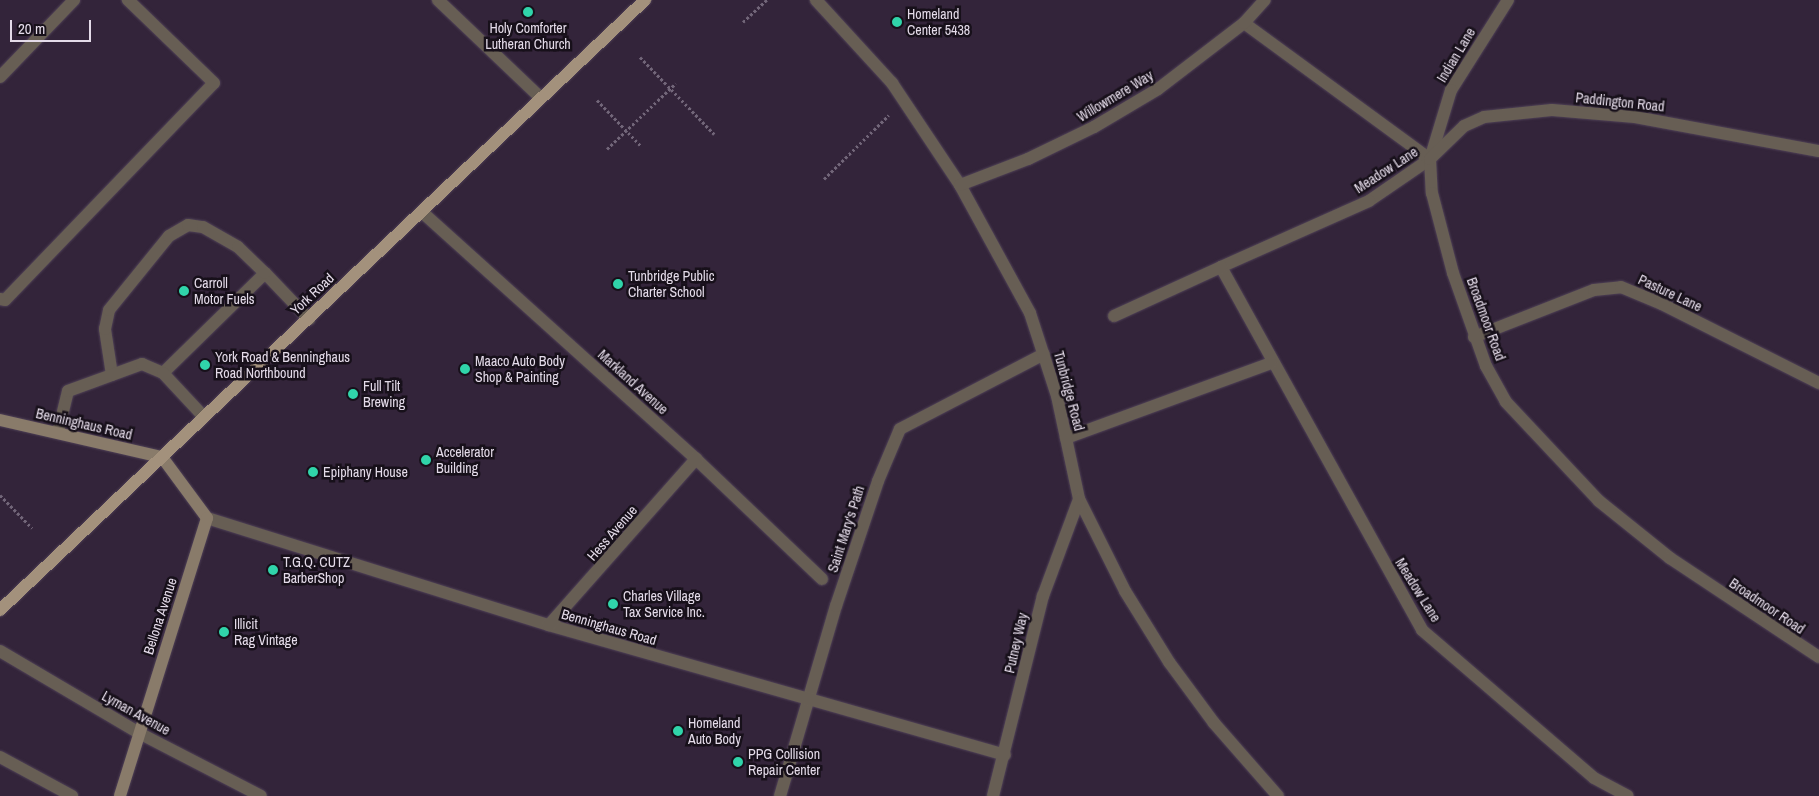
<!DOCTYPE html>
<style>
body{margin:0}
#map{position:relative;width:1819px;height:796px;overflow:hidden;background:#33243a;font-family:"Archivo Narrow",sans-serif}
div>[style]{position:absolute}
.path>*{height:3px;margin-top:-1.5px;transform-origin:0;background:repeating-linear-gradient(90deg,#726679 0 2.5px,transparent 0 5px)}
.roads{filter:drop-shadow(0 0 1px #4f4156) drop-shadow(0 0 1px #4f4156)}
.lane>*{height:12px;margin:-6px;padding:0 6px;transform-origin:6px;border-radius:6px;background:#675e54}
.street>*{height:12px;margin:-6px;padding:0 6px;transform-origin:6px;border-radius:6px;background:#675e54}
.secondary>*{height:12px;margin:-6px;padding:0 6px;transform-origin:6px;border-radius:6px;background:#897b6a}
.primary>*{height:12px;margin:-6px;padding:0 6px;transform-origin:6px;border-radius:6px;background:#a3917c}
.dots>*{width:14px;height:14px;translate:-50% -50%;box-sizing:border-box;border:2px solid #17101a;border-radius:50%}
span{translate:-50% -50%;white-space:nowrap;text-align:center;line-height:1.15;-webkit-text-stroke:5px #17101a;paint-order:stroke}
.poi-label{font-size:14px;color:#e4dbe9}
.left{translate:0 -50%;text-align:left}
.street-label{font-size:14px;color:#e4dbe9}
.scale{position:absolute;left:10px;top:20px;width:81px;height:22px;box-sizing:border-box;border:2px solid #e4dbe9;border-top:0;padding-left:6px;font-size:15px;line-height:18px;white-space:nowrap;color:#e4dbe9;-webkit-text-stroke:4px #17101a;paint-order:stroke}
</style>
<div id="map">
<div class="path">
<i style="left:743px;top:22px;width:33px;rotate:-43deg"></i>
<i style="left:640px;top:57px;width:107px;rotate:46.1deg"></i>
<i style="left:597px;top:100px;width:64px;rotate:46.3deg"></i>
<i style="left:607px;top:149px;width:95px;rotate:-43.7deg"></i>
<i style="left:824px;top:179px;width:91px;rotate:-44.6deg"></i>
<i style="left:0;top:495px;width:46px;rotate:45.9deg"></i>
</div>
<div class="roads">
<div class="lane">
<i style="left:1508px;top:0;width:107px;rotate:122.3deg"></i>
<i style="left:1451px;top:90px;width:72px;rotate:106.9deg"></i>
<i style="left:1430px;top:159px;width:74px;rotate:145.5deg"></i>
<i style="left:1369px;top:201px;width:162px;rotate:156deg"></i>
<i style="left:1221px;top:267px;width:415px;rotate:61deg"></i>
<i style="left:1422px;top:630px;width:227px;rotate:40.7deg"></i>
<i style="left:1594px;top:778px;width:38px;rotate:28deg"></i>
<i style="left:0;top:299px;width:5px;rotate:11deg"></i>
<i style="left:5px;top:300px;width:301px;rotate:-46.1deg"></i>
<i style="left:214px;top:83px;width:120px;rotate:-136deg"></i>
<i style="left:1114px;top:316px;width:118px;rotate:-24.6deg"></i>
<i style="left:1474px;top:337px;width:129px;rotate:-21.4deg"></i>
<i style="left:1594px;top:290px;width:27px;rotate:-6deg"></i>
<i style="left:1621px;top:287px;width:44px;rotate:22.5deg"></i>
<i style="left:1662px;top:304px;width:176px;rotate:26.7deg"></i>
<i style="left:163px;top:373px;width:143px;rotate:-44.4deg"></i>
<i style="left:265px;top:273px;width:64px;rotate:46.3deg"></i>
<i style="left:112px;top:375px;width:47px;rotate:-98.7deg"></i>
<i style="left:105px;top:329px;width:19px;rotate:-78deg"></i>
<i style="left:109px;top:310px;width:95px;rotate:-51deg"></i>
<i style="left:169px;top:236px;width:22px;rotate:-30deg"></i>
<i style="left:188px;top:225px;width:15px;rotate:8deg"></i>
<i style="left:203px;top:227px;width:40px;rotate:29.7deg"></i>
<i style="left:238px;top:247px;width:37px;rotate:44deg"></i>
<i style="left:58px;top:432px;width:42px;rotate:-76.3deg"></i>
<i style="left:68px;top:391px;width:79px;rotate:-20deg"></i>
<i style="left:142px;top:364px;width:23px;rotate:23deg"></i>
<i style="left:163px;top:373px;width:60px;rotate:47deg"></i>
<i style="left:1066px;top:438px;width:218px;rotate:-20.1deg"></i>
<i style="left:0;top:757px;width:82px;rotate:28.4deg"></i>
<i style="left:780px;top:796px;width:198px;rotate:-73.6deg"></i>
<i style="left:836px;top:606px;width:132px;rotate:-71.4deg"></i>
<i style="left:878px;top:481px;width:56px;rotate:-67.1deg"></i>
<i style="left:900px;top:429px;width:162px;rotate:-27.5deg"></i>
</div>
<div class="street">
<i style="left:438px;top:0;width:142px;rotate:43.6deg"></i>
<i style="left:816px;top:0;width:113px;rotate:47.5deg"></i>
<i style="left:892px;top:83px;width:123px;rotate:56.3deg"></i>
<i style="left:960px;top:185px;width:146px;rotate:61.3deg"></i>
<i style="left:1030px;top:313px;width:87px;rotate:72deg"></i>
<i style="left:1057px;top:396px;width:105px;rotate:77.9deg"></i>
<i style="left:1079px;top:499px;width:103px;rotate:63.4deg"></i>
<i style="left:1125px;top:591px;width:84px;rotate:58.2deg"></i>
<i style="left:1169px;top:662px;width:76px;rotate:53.6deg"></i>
<i style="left:1214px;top:723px;width:97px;rotate:48.8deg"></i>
<i style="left:1244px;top:23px;width:230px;rotate:36.2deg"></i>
<i style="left:0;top:77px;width:107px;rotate:-46.1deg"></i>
<i style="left:1430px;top:159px;width:34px;rotate:87deg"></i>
<i style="left:1432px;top:193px;width:83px;rotate:75.3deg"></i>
<i style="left:1453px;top:273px;width:99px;rotate:70.5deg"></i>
<i style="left:1486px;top:366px;width:41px;rotate:60.9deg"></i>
<i style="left:1506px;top:402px;width:136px;rotate:46.8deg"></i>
<i style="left:1599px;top:501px;width:91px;rotate:38.8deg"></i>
<i style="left:1670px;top:558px;width:179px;rotate:33.6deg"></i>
<i style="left:1430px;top:159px;width:47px;rotate:-44.1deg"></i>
<i style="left:1464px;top:126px;width:22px;rotate:-24deg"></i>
<i style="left:1484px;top:117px;width:68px;rotate:-5.9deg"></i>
<i style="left:1552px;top:110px;width:83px;rotate:4.8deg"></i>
<i style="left:1635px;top:117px;width:187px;rotate:10.5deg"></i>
<i style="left:960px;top:185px;width:73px;rotate:-20.9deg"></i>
<i style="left:1028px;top:159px;width:73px;rotate:-25.9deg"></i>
<i style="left:1094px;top:127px;width:74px;rotate:-30.7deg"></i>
<i style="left:1158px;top:89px;width:108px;rotate:-37.5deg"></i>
<i style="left:1244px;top:23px;width:31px;rotate:-48deg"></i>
<i style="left:422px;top:212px;width:369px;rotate:42deg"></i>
<i style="left:696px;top:459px;width:174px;rotate:43.6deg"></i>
<i style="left:207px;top:518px;width:358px;rotate:17.4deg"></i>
<i style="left:549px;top:625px;width:474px;rotate:15.9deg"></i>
<i style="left:549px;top:625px;width:222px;rotate:-48.5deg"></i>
<i style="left:0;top:651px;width:161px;rotate:30.5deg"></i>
<i style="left:139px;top:733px;width:137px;rotate:27.3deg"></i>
<i style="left:993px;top:796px;width:206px;rotate:-76deg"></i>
<i style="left:1043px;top:596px;width:103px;rotate:-69.6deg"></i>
</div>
<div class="secondary">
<i style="left:0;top:420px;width:166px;rotate:12.9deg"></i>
<i style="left:162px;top:457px;width:76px;rotate:53.6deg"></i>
<i style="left:207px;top:518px;width:291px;rotate:107.4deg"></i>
</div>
<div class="primary">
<i style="left:0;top:610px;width:888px;rotate:-43.4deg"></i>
</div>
</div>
<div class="dots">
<i style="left:528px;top:12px;background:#30d4aa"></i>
<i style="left:897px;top:22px;background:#30d4aa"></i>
<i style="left:618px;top:284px;background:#30d4aa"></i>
<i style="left:184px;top:291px;background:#30d4aa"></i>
<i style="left:205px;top:365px;background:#30d4aa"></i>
<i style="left:465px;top:369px;background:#30d4aa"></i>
<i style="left:353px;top:394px;background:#30d4aa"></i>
<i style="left:426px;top:460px;background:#30d4aa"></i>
<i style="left:313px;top:472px;background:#30d4aa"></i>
<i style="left:273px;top:570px;background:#30d4aa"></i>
<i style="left:613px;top:604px;background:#30d4aa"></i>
<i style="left:224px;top:632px;background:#30d4aa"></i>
<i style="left:678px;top:731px;background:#30d4aa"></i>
<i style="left:738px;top:762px;background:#30d4aa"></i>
</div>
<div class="poi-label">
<span class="left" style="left:907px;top:22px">Homeland<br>Center 5438</span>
<span style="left:528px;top:36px">Holy Comforter<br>Lutheran Church</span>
<span class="left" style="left:628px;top:284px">Tunbridge Public<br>Charter School</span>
<span class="left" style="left:194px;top:291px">Carroll<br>Motor Fuels</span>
<span class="left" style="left:215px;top:365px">York Road &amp; Benninghaus<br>Road Northbound</span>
<span class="left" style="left:475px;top:369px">Maaco Auto Body<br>Shop &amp; Painting</span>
<span class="left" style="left:363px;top:394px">Full Tilt<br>Brewing</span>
<span class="left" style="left:436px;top:460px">Accelerator<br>Building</span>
<span class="left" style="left:323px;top:472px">Epiphany House</span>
<span class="left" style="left:283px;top:570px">T.G.Q. CUTZ<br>BarberShop</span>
<span class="left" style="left:623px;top:604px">Charles Village<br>Tax Service Inc.</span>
<span class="left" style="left:234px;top:632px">Illicit<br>Rag Vintage</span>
<span class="left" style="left:688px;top:731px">Homeland<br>Auto Body</span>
<span class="left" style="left:748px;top:762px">PPG Collision<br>Repair Center</span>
</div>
<div class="street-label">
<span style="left:1456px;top:55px;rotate:-59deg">Indian Lane</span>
<span style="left:1115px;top:96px;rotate:-31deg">Willowmere Way</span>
<span style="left:1620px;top:102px;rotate:6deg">Paddington Road</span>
<span style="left:1386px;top:170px;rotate:-33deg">Meadow Lane</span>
<span style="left:1670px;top:293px;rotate:25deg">Pasture Lane</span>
<span style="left:312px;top:294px;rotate:-43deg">York Road</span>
<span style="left:1486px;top:319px;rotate:70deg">Broadmoor Road</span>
<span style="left:633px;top:382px;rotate:42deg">Markland Avenue</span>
<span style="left:1069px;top:391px;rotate:75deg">Tunbridge Road</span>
<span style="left:84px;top:424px;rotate:13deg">Benninghaus Road</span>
<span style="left:846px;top:529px;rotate:-72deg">Saint Mary's Path</span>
<span style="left:612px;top:533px;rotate:-49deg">Hess Avenue</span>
<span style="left:1418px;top:590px;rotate:58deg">Meadow Lane</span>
<span style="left:1767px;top:606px;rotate:34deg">Broadmoor Road</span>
<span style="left:160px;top:616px;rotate:-72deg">Bellona Avenue</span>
<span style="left:609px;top:627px;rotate:16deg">Benninghaus Road</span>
<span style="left:1016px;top:643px;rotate:-77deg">Putney Way</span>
<span style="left:136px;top:713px;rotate:29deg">Lyman Avenue</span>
</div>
<div class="scale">20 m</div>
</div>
